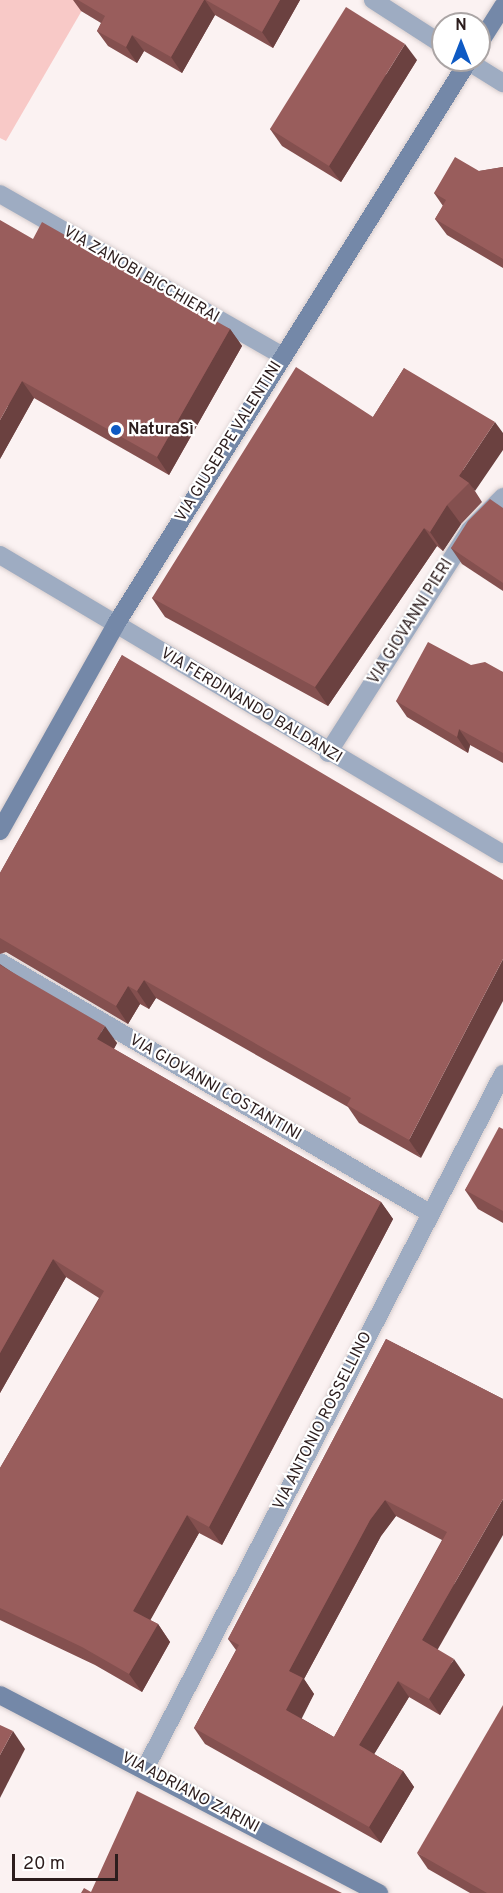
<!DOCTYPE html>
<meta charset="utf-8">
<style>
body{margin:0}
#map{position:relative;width:503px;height:1893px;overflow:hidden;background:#fbf2f2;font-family:Overpass,sans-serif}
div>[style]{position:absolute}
.green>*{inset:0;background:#f8c9c7}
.roads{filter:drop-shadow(0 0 2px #d6cccc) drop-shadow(0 0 2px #d6cccc)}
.street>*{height:18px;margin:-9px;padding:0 9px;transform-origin:9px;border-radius:9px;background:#9eacc2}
.secondary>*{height:18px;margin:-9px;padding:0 9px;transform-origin:9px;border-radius:9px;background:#7488a8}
.wall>*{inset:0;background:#84504f}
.shaded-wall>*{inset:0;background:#6b4140}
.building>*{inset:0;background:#995d5c}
.dots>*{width:16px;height:16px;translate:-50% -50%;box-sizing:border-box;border:3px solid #fff;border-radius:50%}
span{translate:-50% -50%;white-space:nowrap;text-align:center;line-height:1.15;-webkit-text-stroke:4.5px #fff;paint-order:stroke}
.street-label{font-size:16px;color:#2c1d1d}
.poi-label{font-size:16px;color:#2c1d1d;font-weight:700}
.left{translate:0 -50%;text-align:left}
.north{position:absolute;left:431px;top:12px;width:60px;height:60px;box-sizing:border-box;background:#fff;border:2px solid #aba5a5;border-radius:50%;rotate:0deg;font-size:16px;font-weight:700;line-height:24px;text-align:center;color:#2c1d1d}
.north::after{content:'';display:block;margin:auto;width:21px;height:27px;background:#0e5ac4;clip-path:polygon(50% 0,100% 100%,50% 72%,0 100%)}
.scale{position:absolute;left:12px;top:1854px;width:106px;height:27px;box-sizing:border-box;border:3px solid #2c1d1d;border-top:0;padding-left:8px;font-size:18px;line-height:21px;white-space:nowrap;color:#2c1d1d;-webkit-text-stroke:4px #fff;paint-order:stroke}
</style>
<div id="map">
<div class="green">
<i style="clip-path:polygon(0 0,88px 0,6px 141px,0 138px)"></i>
</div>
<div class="roads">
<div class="street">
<i style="left:373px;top:0;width:83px;rotate:32.7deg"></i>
<i style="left:466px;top:60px;width:44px;rotate:31.9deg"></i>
<i style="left:0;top:194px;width:326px;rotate:29.8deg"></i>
<i style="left:0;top:555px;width:585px;rotate:30.73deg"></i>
<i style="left:328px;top:753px;width:264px;rotate:-57.5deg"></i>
<i style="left:470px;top:530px;width:47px;rotate:-45deg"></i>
<i style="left:0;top:962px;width:498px;rotate:30.3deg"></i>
<i style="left:145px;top:1769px;width:782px;rotate:-62.75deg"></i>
</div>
<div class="secondary">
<i style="left:479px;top:44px;width:45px;rotate:-57.7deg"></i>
<i style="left:0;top:831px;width:237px;rotate:-60.7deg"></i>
<i style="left:116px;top:624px;width:665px;rotate:-57.96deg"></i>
<i style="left:0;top:1695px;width:428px;rotate:27.6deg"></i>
</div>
</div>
<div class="wall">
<i style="clip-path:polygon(73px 0,300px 0,273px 48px,215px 15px,182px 73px,144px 51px,137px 63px,108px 46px,97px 31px,101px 23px,81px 11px)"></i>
<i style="clip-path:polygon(417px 60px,341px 182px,282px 146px,270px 129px)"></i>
<i style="clip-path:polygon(503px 167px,503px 268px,447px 235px,435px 219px,443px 206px,434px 193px,479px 171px)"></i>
<i style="clip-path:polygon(33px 239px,230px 329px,242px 346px,169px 475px,34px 398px,0 459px)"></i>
<i style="clip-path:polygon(404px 368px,475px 491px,482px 502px,461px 524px,443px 551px,437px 546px,328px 706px,165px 617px,152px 598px,373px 417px)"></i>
<i style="clip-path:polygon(503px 508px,503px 591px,462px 564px,451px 548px)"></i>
<i style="clip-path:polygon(122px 655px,421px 1158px,359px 1123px,348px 1107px,156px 998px,149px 1009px,140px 1004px,128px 1024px,6px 952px,0 954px,0 873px)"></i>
<i style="clip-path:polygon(471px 665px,503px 672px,503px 763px,470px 745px,468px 753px,407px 717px,396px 701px)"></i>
<i style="clip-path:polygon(0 964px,117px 1043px,114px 1049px,381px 1202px,393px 1219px,222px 1545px,199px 1533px,150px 1620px,158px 1624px,170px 1642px,142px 1692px,95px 1665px,0 1620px,0 1468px,99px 1298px,66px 1277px,0 1393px)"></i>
<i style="clip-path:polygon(503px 1129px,503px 1223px,478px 1209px,465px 1190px)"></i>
<i style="clip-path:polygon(evenodd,386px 1339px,503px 1399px,437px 1650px,465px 1675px,440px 1715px,409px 1697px,374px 1754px,403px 1771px,414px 1787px,381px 1843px,205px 1744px,194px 1728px,236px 1650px,228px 1639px,386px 1339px,396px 1516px,442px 1540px,334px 1737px,301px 1718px,314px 1694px,304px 1679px,381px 1536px,396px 1516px)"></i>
<i style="clip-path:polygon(417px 1853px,503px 1893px,470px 1893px,428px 1869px)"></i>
</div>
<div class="shaded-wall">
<i style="clip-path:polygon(204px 0,205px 0,215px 15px,182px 73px,171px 57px)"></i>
<i style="clip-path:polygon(280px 0,300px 0,273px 48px,262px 32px)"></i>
<i style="clip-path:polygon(132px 35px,144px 51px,137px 63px,126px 47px)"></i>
<i style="clip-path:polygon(405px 44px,417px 60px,341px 182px,329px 166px)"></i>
<i style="clip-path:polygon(230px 329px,242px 346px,169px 475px,157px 457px)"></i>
<i style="clip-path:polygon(22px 381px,34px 398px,0 459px,0 420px)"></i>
<i style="clip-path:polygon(495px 422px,503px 433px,503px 450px,475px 491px,469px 483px,459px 476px)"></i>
<i style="clip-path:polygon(447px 505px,461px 524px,443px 551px,430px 532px)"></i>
<i style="clip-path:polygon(424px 528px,437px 546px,328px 706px,315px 687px)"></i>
<i style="clip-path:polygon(459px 729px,470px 745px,468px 753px,457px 737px)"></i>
<i style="clip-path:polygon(503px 959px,503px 1001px,421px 1158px,409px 1140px)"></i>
<i style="clip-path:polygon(144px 980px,156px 998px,149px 1009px,137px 991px)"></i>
<i style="clip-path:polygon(128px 986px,140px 1004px,128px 1024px,116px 1006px)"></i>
<i style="clip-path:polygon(105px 1026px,117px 1043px,109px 1057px,97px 1039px)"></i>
<i style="clip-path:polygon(381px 1202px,393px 1219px,222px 1545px,209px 1527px)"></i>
<i style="clip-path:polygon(53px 1259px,66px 1277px,0 1393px,0 1353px)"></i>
<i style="clip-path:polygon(503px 1499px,503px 1535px,434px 1656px,422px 1640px)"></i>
<i style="clip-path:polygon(385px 1500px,396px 1516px,381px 1536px,304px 1679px,314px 1694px,298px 1726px,286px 1710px,289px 1671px,370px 1520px)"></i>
<i style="clip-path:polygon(187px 1515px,199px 1533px,146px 1628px,133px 1611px)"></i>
<i style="clip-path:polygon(158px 1624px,170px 1642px,142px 1692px,129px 1674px)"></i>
<i style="clip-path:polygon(454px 1659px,465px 1675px,440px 1715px,429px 1699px)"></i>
<i style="clip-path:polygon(398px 1681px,409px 1697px,370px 1761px,359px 1745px)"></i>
<i style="clip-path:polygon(13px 1731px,25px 1749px,0 1798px,0 1755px)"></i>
<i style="clip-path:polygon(403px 1771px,414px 1787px,381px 1843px,369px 1827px)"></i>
</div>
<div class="building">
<i style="clip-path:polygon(78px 0,204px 0,171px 57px,132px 35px,126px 47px,97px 31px,105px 16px)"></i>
<i style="clip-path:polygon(206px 0,280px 0,262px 32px)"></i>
<i style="clip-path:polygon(346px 7px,405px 44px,329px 166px,270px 129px)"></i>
<i style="clip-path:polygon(455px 157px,479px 171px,503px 167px,503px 259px,435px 219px,446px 200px,434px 193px)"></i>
<i style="clip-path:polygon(0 220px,33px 239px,42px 222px,230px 329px,157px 457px,22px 381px,0 420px)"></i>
<i style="clip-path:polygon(296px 367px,373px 417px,404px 368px,495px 422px,459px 476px,469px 483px,447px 505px,430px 532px,424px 528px,315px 687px,152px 598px)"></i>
<i style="clip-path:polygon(490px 499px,503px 508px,503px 583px,451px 548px,468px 521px)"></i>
<i style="clip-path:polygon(428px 642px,471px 665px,485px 662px,503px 672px,503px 753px,459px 729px,457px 737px,396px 701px)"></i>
<i style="clip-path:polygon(122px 655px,503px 880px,503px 959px,409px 1140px,347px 1105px,351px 1098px,144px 980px,137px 991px,128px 986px,116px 1006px,0 938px,0 873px)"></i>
<i style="clip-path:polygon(0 965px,105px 1026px,97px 1039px,381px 1202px,209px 1527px,187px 1515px,133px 1611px,158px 1624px,129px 1674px,82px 1647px,0 1608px,0 1468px,104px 1291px,53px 1259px,0 1353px)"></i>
<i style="clip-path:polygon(499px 1127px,503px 1129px,503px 1211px,465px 1190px)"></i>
<i style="clip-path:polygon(evenodd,386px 1339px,503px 1399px,503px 1499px,422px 1640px,454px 1659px,429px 1699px,398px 1681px,359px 1745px,403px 1771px,369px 1827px,194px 1728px,239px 1645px,228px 1639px,386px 1339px,385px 1500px,447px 1532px,334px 1737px,286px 1710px,303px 1678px,289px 1671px,370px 1520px,385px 1500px)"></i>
<i style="clip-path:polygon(503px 1705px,503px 1893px,487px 1893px,417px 1853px)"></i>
<i style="clip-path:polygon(0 1725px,13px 1731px,0 1755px)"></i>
<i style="clip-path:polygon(137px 1791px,342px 1893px,81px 1893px,84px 1888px,91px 1892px)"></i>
</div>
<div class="dots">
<i style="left:116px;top:430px;background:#0e5ac4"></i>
</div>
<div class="street-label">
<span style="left:141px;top:275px;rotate:30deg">VIA ZANOBI BICCHIERAI</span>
<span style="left:229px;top:442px;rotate:-58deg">VIA GIUSEPPE VALENTINI</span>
<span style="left:411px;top:622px;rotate:-58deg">VIA GIOVANNI PIERI</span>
<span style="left:251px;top:706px;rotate:31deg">VIA FERDINANDO BALDANZI</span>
<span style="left:215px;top:1088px;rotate:30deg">VIA GIOVANNI COSTANTINI</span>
<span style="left:323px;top:1421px;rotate:-63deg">VIA ANTONIO ROSSELLINO</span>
<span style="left:190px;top:1793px;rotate:28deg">VIA ADRIANO ZARINI</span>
</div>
<div class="poi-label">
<span class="left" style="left:128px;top:430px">NaturaSì</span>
</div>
<div class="north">N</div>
<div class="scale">20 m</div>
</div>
